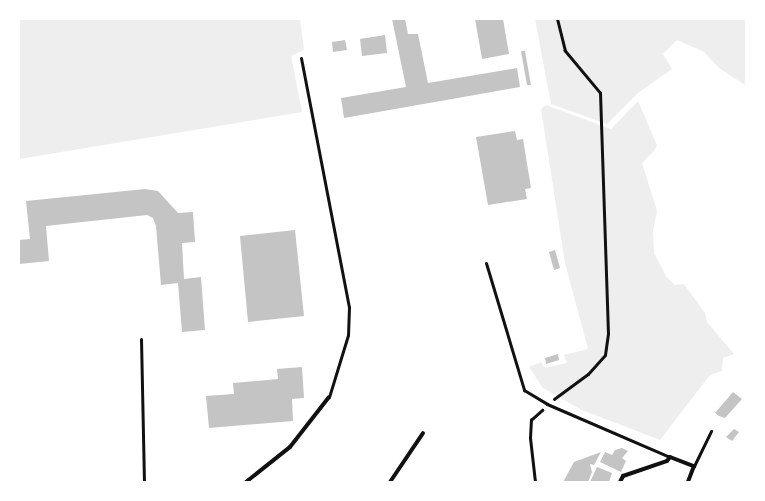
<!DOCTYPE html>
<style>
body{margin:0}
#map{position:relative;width:765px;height:501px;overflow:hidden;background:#fff;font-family:"Times New Roman",serif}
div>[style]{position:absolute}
.green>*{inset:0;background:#eee}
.building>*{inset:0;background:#c4c4c4}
.path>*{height:2.5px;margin:-1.25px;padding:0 1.25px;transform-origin:1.25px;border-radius:1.25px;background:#111}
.service>*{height:3px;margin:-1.5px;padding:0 1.5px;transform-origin:1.5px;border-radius:1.5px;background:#111}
.minor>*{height:4px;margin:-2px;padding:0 2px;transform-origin:2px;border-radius:2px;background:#111}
span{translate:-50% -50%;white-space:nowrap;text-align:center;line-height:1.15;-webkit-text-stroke:3.5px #fff;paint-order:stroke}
.frame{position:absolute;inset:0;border:20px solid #fff;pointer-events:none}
</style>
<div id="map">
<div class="green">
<i style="clip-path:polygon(19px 19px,300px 19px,304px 50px,291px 56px,302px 112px,19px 159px)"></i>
<i style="clip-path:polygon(535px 19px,746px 19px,746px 89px,745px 85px,719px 68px,704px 52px,677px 40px,663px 54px,672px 69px,638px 93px,607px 124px,551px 104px)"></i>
<i style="clip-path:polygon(638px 101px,657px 145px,654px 151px,642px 163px,657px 211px,653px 230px,654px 253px,666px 276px,675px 285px,684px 284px,705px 313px,707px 322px,734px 354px,723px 358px,722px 371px,710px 375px,660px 440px,582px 410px,543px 388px,529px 367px,541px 362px,545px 368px,567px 363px,564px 355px,588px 349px,565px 263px,541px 109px,546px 105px,611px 129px)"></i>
</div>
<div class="building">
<i style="clip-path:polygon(392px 19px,405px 19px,408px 34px,418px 34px,428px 83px,517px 68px,520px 87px,344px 118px,341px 98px,406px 87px)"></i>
<i style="clip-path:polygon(475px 19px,503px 19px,509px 54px,482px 59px)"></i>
<i style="clip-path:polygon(385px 35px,387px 53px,362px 56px,360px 39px)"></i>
<i style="clip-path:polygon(345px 40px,347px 50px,333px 52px,332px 42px)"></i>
<i style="clip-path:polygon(521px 51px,525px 51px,531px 85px,527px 85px)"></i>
<i style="clip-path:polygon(515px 131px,517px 140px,523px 139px,531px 188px,525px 189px,527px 199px,488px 205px,476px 137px)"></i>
<i style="clip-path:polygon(145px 189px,158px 191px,178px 213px,193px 212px,195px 242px,182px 243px,184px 279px,201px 277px,205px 330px,182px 332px,178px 283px,161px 285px,156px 226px,153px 218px,147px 215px,46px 226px,49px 261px,19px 264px,19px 240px,30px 239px,26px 201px)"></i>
<i style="clip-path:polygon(295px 230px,304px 316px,248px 322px,240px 236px)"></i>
<i style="clip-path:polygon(555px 250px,560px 268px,554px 270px,549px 252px)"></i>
<i style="clip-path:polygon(558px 354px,559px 360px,546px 364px,545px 358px)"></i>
<i style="clip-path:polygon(302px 367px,304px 398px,292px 399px,293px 421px,209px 428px,206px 396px,234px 394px,233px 383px,278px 379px,277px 369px)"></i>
<i style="clip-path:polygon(733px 392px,742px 399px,725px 418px,719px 416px,715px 413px)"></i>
<i style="clip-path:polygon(734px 429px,739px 432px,732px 441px,726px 437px)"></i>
<i style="clip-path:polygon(622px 448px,628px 451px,622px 458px,626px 461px,621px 472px,600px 462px,605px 452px,612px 455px,615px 450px)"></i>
<i style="clip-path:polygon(601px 452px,594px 465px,590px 464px,592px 472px,588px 482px,563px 482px,574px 462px)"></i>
<i style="clip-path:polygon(597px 467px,612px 473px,609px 482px,590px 482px)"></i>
</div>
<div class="path">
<i style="left:554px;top:399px;width:42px;rotate:-36.3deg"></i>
<i style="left:588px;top:374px;width:25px;rotate:-48deg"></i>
<i style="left:605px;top:355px;width:21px;rotate:-82deg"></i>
<i style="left:608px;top:334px;width:241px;rotate:-91.9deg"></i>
<i style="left:600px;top:93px;width:55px;rotate:-129.8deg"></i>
<i style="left:565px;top:51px;width:33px;rotate:-104deg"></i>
<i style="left:535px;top:482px;width:44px;rotate:-96.5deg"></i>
<i style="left:530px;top:438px;width:18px;rotate:-87deg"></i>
<i style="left:531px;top:420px;width:15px;rotate:-42deg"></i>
</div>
<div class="service">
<i style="left:301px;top:58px;width:254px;rotate:79.1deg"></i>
<i style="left:349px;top:307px;width:28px;rotate:92deg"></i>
<i style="left:348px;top:335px;width:65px;rotate:107deg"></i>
<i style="left:486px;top:263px;width:133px;rotate:73.3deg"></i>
<i style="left:524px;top:390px;width:27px;rotate:31deg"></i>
<i style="left:547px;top:404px;width:134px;rotate:23.3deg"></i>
<i style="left:141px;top:339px;width:143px;rotate:88.8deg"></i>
<i style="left:694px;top:466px;width:39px;rotate:-64deg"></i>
</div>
<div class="minor">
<i style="left:246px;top:482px;width:56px;rotate:-38.5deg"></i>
<i style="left:290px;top:447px;width:63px;rotate:-52deg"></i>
<i style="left:390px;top:482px;width:59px;rotate:-56deg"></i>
<i style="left:620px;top:482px;width:7px;rotate:-63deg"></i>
<i style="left:623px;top:476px;width:46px;rotate:-18.8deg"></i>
<i style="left:667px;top:461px;width:5px;rotate:-53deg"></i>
<i style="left:670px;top:457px;width:26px;rotate:21deg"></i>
<i style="left:694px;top:466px;width:17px;rotate:111deg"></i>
</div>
<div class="frame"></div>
</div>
